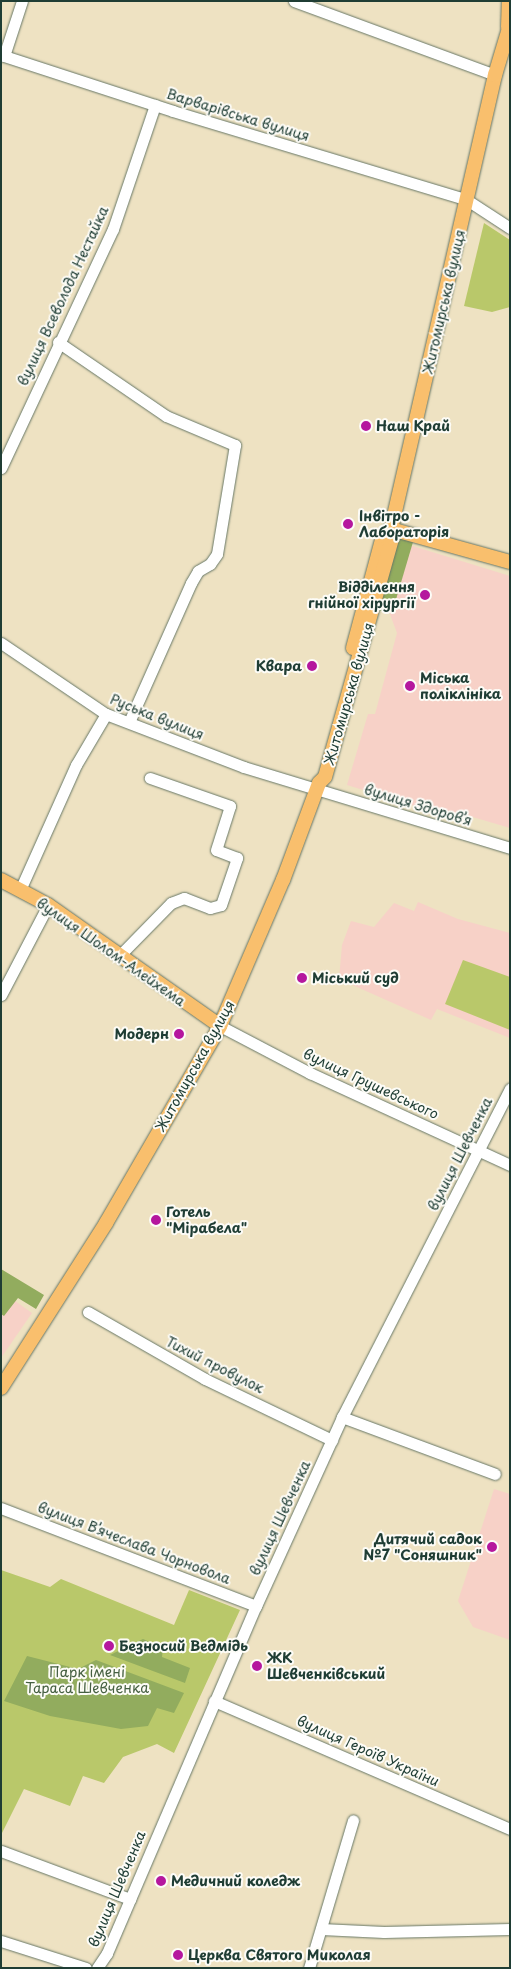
<!DOCTYPE html>
<meta charset="utf-8">
<style>
body{margin:0}
#map{position:relative;width:511px;height:1969px;overflow:hidden;background:#eee2c2;font-family:"Playpen Sans",sans-serif}
div>[style]{position:absolute}
.built>*{inset:0;background:#f7d1c7}
.green>*{inset:0;background:#b9c86a}
.forest>*{inset:0;background:#92ac5e}
.roads{filter:drop-shadow(0 0 1px #677766) drop-shadow(0 0 1px #677766)}
.minor>*{height:11px;margin:-5.5px;padding:0 5.5px;transform-origin:5.5px;border-radius:5.5px;background:#fff}
.major>*{height:14px;margin:-7px;padding:0 7px;transform-origin:7px;border-radius:7px;background:#f9bf6d}
.dots>*{width:14px;height:14px;translate:-50% -50%;box-sizing:border-box;border:2px solid #fdfcf7;border-radius:50%}
span{translate:-50% -50%;white-space:nowrap;text-align:center;line-height:1.15;-webkit-text-stroke:4px #fdfcf7;paint-order:stroke}
.street-label{font-size:14px;color:#1f3d34}
.poi-label{font-size:14px;color:#1f3d34;font-weight:700}
.left{translate:0 -50%;text-align:left}
.right{translate:-100% -50%;text-align:right}
.park-label{font-size:14px;color:#466042}
.frame{position:absolute;inset:0;border:2px solid #1f3d34;pointer-events:none}
</style>
<div id="map">
<div class="built">
<i style="clip-path:polygon(403px 543px,510px 576px,510px 828px,459px 813px,444px 815px,347px 785px,368px 714px,375px 714px,397px 633px,388px 609px)"></i>
<i style="clip-path:polygon(418px 902px,458px 919px,510px 933px,510px 1038px,437px 1009px,431px 1020px,339px 979px,342px 945px,351px 921px,374px 927px,394px 903px,414px 911px)"></i>
<i style="clip-path:polygon(1px 1291px,32px 1313px,1px 1358px)"></i>
<i style="clip-path:polygon(494px 1489px,510px 1494px,510px 1640px,473px 1627px,458px 1601px)"></i>
</div>
<div class="green">
<i style="clip-path:polygon(484px 223px,510px 240px,510px 307px,492px 312px,464px 306px)"></i>
<i style="clip-path:polygon(463px 960px,510px 977px,510px 1030px,445px 1004px)"></i>
<i style="clip-path:polygon(1px 1570px,50px 1587px,61px 1579px,174px 1625px,189px 1590px,240px 1610px,174px 1753px,157px 1744px,123px 1757px,104px 1783px,83px 1776px,70px 1806px,24px 1789px,1px 1835px)"></i>
</div>
<div class="forest">
<i style="clip-path:polygon(397px 537px,413px 542px,392px 613px,377px 610px)"></i>
<i style="clip-path:polygon(1px 1269px,44px 1295px,36px 1309px,18px 1298px,4px 1316px,1px 1314px)"></i>
<i style="clip-path:polygon(143px 1639px,163px 1648px,162px 1657px,190px 1668px,185px 1683px,110px 1655px)"></i>
<i style="clip-path:polygon(27px 1656px,78px 1669px,96px 1660px,184px 1693px,174px 1713px,157px 1708px,148px 1726px,121px 1729px,50px 1716px,4px 1701px)"></i>
</div>
<div class="roads">
<div class="minor">
<i style="left:294px;top:1px;width:214px;rotate:20.2deg"></i>
<i style="left:1px;top:55px;width:181px;rotate:18deg"></i>
<i style="left:173px;top:111px;width:307px;rotate:16.8deg"></i>
<i style="left:467px;top:200px;width:51px;rotate:33.1deg"></i>
<i style="left:4px;top:56px;width:58px;rotate:-71.9deg"></i>
<i style="left:58px;top:342px;width:131px;rotate:34.4deg"></i>
<i style="left:166px;top:416px;width:75px;rotate:22.8deg"></i>
<i style="left:235px;top:445px;width:110px;rotate:99.4deg"></i>
<i style="left:217px;top:554px;width:12px;rotate:125deg"></i>
<i style="left:210px;top:564px;width:14px;rotate:150deg"></i>
<i style="left:198px;top:571px;width:14px;rotate:120deg"></i>
<i style="left:191px;top:583px;width:152px;rotate:114deg"></i>
<i style="left:1px;top:468px;width:264px;rotate:-64.9deg"></i>
<i style="left:113px;top:229px;width:131px;rotate:-71.3deg"></i>
<i style="left:1px;top:643px;width:127px;rotate:34.1deg"></i>
<i style="left:106px;top:714px;width:148px;rotate:21deg"></i>
<i style="left:244px;top:767px;width:278px;rotate:16.9deg"></i>
<i style="left:20px;top:890px;width:137px;rotate:-65.9deg"></i>
<i style="left:76px;top:765px;width:59px;rotate:-59.5deg"></i>
<i style="left:120px;top:955px;width:73px;rotate:-45.6deg"></i>
<i style="left:171px;top:903px;width:14px;rotate:-21deg"></i>
<i style="left:184px;top:898px;width:28px;rotate:21deg"></i>
<i style="left:210px;top:908px;width:11px;rotate:-15deg"></i>
<i style="left:221px;top:905px;width:50px;rotate:-71.2deg"></i>
<i style="left:237px;top:858px;width:22px;rotate:-159deg"></i>
<i style="left:216px;top:850px;width:46px;rotate:-72.3deg"></i>
<i style="left:230px;top:806px;width:85px;rotate:-160.7deg"></i>
<i style="left:1px;top:995px;width:102px;rotate:-62.4deg"></i>
<i style="left:220px;top:1026px;width:102px;rotate:27.6deg"></i>
<i style="left:310px;top:1073px;width:220px;rotate:24.7deg"></i>
<i style="left:88px;top:1312px;width:135px;rotate:29.8deg"></i>
<i style="left:205px;top:1379px;width:141px;rotate:25.7deg"></i>
<i style="left:342px;top:1417px;width:163px;rotate:20.4deg"></i>
<i style="left:1px;top:1508px;width:273px;rotate:21deg"></i>
<i style="left:214px;top:1701px;width:322px;rotate:23.4deg"></i>
<i style="left:1px;top:1851px;width:138px;rotate:20.4deg"></i>
<i style="left:321px;top:1929px;width:63px;rotate:2.7deg"></i>
<i style="left:384px;top:1932px;width:126px;rotate:-1.4deg"></i>
<i style="left:1px;top:1941px;width:89px;rotate:17.6deg"></i>
<i style="left:97px;top:1968px;width:18px;rotate:-56deg"></i>
<i style="left:107px;top:1953px;width:378px;rotate:-66.8deg"></i>
<i style="left:256px;top:1606px;width:208px;rotate:-65.5deg"></i>
<i style="left:342px;top:1417px;width:369px;rotate:-62.9deg"></i>
<i style="left:309px;top:1968px;width:154px;rotate:-73.4deg"></i>
</div>
<div class="major">
<i style="left:508px;top:27px;width:26px;rotate:-88deg"></i>
<i style="left:391px;top:529px;width:123px;rotate:15.5deg"></i>
<i style="left:353px;top:648px;width:116px;rotate:-75deg"></i>
<i style="left:383px;top:536px;width:11px;rotate:-41deg"></i>
<i style="left:1px;top:880px;width:53px;rotate:28deg"></i>
<i style="left:48px;top:905px;width:210px;rotate:35.1deg"></i>
<i style="left:1px;top:1388px;width:196px;rotate:-57.5deg"></i>
<i style="left:106px;top:1223px;width:228px;rotate:-59.9deg"></i>
<i style="left:220px;top:1026px;width:159px;rotate:-66.7deg"></i>
<i style="left:283px;top:880px;width:103px;rotate:-69.6deg"></i>
<i style="left:319px;top:783px;width:8px;rotate:-45deg"></i>
<i style="left:325px;top:777px;width:248px;rotate:-74.3deg"></i>
<i style="left:392px;top:538px;width:9px;rotate:-96deg"></i>
<i style="left:391px;top:529px;width:466px;rotate:-77.1deg"></i>
<i style="left:495px;top:75px;width:52px;rotate:-73.3deg"></i>
</div>
</div>
<div class="dots">
<i style="left:366px;top:426px;background:#b5179e"></i>
<i style="left:348px;top:524px;background:#b5179e"></i>
<i style="left:425px;top:595px;background:#b5179e"></i>
<i style="left:312px;top:666px;background:#b5179e"></i>
<i style="left:410px;top:686px;background:#b5179e"></i>
<i style="left:302px;top:978px;background:#b5179e"></i>
<i style="left:179px;top:1034px;background:#b5179e"></i>
<i style="left:156px;top:1220px;background:#b5179e"></i>
<i style="left:492px;top:1547px;background:#b5179e"></i>
<i style="left:109px;top:1646px;background:#b5179e"></i>
<i style="left:257px;top:1666px;background:#b5179e"></i>
<i style="left:161px;top:1881px;background:#b5179e"></i>
<i style="left:178px;top:1955px;background:#b5179e"></i>
</div>
<div class="street-label">
<span style="left:238px;top:115px;rotate:17deg">Варварівська вулиця</span>
<span style="left:63px;top:296px;rotate:-65deg">вулиця Всеволода Нестайка</span>
<span style="left:444px;top:302px;rotate:-77deg">Житомирська вулиця</span>
<span style="left:349px;top:694px;rotate:-74deg">Житомирська вулиця</span>
<span style="left:157px;top:717px;rotate:22deg">Руська вулиця</span>
<span style="left:418px;top:805px;rotate:17deg">вулиця Здоровʼя</span>
<span style="left:111px;top:952px;rotate:35deg">вулиця Шолом-Алейхема</span>
<span style="left:195px;top:1066px;rotate:-61deg">Житомирська вулиця</span>
<span style="left:371px;top:1084px;rotate:25deg">вулиця Грушевського</span>
<span style="left:460px;top:1154px;rotate:-63deg">вулиця Шевченка</span>
<span style="left:215px;top:1365px;rotate:27deg">Тихий провулок</span>
<span style="left:280px;top:1518px;rotate:-65deg">вулиця Шевченка</span>
<span style="left:134px;top:1543px;rotate:21deg">вулиця Вʼячеслава Чорновола</span>
<span style="left:368px;top:1751px;rotate:24deg">вулиця Героїв України</span>
<span style="left:117px;top:1889px;rotate:-67deg">вулиця Шевченка</span>
</div>
<div class="poi-label">
<span class="left" style="left:376px;top:426px">Наш Край</span>
<span class="left" style="left:359px;top:524px">Інвітро -<br>Лабораторія</span>
<span class="right" style="left:415px;top:595px">Відділення<br>гнійної хірургії</span>
<span class="right" style="left:302px;top:666px">Квара</span>
<span class="left" style="left:420px;top:686px">Міська<br>поліклініка</span>
<span class="left" style="left:312px;top:978px">Міський суд</span>
<span class="right" style="left:169px;top:1034px">Модерн</span>
<span class="left" style="left:166px;top:1220px">Готель<br>"Мірабела"</span>
<span class="right" style="left:482px;top:1547px">Дитячий садок<br>№7 "Соняшник"</span>
<span class="left" style="left:119px;top:1646px">Безносий Ведмідь</span>
<span class="left" style="left:267px;top:1666px">ЖК<br>Шевченківський</span>
<span class="left" style="left:171px;top:1881px">Медичний коледж</span>
<span class="left" style="left:188px;top:1955px">Церква Святого Миколая</span>
</div>
<div class="park-label">
<span style="left:87px;top:1680px">Парк імені<br>Тараса Шевченка</span>
</div>
<div class="frame"></div>
</div>
